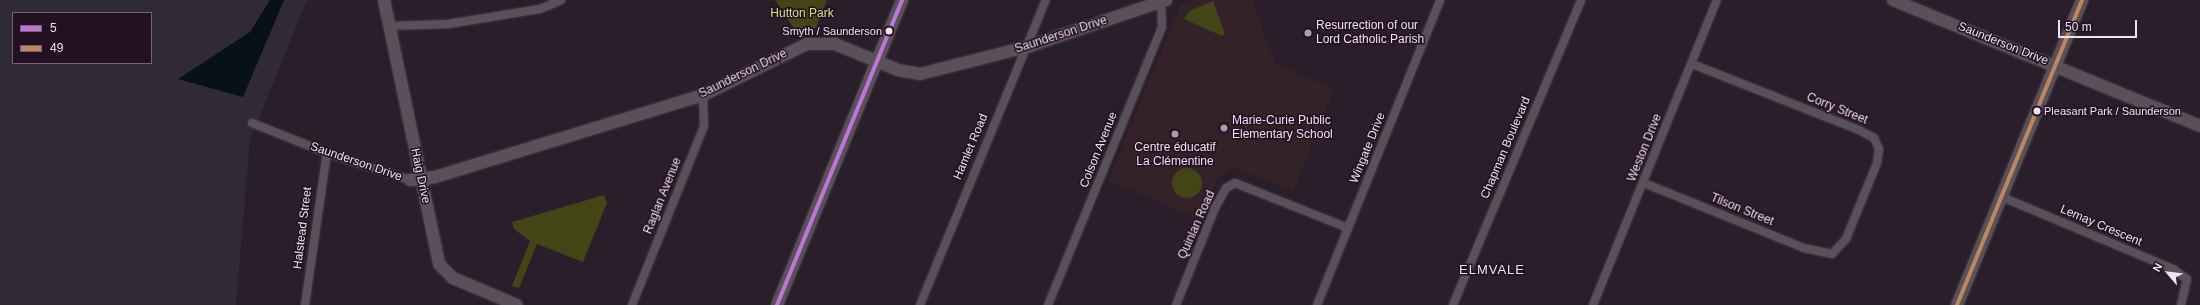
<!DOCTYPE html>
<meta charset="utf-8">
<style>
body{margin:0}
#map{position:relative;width:2200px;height:305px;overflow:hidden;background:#291e29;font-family:Arial,sans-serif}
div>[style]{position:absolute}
.education>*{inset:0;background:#342229}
.medical>*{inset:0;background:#302938}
.green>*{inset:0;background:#434517}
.round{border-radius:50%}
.water>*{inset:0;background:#081115}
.roads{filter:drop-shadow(0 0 1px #463c45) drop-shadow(0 0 1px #463c45)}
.street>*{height:8px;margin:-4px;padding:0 4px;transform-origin:4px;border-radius:4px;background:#595059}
.secondary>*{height:12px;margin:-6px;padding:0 6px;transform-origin:6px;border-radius:6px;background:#595059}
.bus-1>*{height:4px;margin:-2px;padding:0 2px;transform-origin:2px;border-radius:2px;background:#ba77d6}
.bus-2>*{height:4px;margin:-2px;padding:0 2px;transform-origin:2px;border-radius:2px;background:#bb8660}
.dots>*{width:11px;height:11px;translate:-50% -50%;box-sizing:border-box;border:2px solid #231023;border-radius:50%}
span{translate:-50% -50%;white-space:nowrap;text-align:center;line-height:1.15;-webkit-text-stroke:3px #231023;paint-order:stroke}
.bus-label{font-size:11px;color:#f0e2ef}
.right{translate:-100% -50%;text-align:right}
.left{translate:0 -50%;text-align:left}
.park-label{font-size:12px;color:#d6e17d}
.poi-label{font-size:12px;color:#f0e2ef}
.street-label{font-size:12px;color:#f0e2ef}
.neighbourhood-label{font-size:13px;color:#f0e2ef;letter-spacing:1px}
.legend{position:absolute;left:12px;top:12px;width:140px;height:52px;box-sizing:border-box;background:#231023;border:1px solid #756475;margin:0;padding:5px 7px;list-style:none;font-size:12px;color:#f0e2ef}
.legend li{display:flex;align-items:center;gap:8px;height:20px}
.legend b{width:20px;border:1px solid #756475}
.north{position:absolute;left:2148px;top:253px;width:40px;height:40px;-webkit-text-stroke:3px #231023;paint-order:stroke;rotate:298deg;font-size:11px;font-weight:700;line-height:16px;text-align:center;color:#f0e2ef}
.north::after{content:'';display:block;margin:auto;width:14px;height:18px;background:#f0e2ef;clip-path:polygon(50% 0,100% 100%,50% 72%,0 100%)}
.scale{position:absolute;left:2058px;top:20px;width:79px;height:18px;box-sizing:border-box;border:2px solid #f0e2ef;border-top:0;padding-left:5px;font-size:12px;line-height:14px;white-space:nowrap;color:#f0e2ef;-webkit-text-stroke:3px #231023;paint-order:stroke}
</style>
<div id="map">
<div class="education">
<i style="clip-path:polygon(1191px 0,1252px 0,1275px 63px,1334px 89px,1293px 192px,1233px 167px,1217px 178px,1200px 220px,1108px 180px,1181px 4px)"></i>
</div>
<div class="medical">
<i style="clip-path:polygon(evenodd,0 0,307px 0,250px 140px,236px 305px,0 305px,0 0,13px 13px,151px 13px,151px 63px,13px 63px,13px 13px)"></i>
</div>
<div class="green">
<i style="clip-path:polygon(775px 0,827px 0,816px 28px,795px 30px)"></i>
<i style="clip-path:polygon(1213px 1px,1225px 34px,1222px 36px,1184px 19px,1189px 11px)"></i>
<i class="round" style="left:1172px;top:168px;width:30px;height:30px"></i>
<i style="clip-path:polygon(604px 195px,607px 203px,583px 262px,537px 244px,519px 288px,512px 286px,530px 241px,514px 229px,512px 222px)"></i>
</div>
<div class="water">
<i style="clip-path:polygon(270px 0,284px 0,243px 97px,178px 79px,250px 32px)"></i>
</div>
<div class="roads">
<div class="street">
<i style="left:389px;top:26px;width:59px;rotate:-1.9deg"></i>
<i style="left:448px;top:24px;width:93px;rotate:-9.3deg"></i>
<i style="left:540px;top:9px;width:23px;rotate:-23deg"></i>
<i style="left:252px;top:123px;width:81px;rotate:21.8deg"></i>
<i style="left:327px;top:153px;width:87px;rotate:18deg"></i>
<i style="left:1644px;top:183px;width:173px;rotate:22.1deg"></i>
<i style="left:1804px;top:248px;width:29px;rotate:12deg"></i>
<i style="left:1832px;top:254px;width:21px;rotate:-47deg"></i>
<i style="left:1846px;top:239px;width:82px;rotate:-67.8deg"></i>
<i style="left:1877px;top:163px;width:14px;rotate:-82deg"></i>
<i style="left:1879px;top:149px;width:12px;rotate:-114deg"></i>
<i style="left:1874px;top:138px;width:17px;rotate:-152deg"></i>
<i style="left:1859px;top:130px;width:180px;rotate:-158.4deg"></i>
<i style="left:2002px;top:197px;width:186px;rotate:22.8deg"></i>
<i style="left:2173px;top:269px;width:17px;rotate:36deg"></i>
<i style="left:2187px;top:279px;width:27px;rotate:103deg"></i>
<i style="left:305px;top:305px;width:154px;rotate:-81.8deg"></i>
<i style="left:632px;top:305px;width:193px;rotate:-68.1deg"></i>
<i style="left:704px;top:126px;width:31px;rotate:-92deg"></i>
<i style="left:920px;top:305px;width:330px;rotate:-67.6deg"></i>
<i style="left:1048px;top:305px;width:300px;rotate:-67.7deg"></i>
<i style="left:1162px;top:27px;width:25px;rotate:-92deg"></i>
<i style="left:1176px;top:305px;width:105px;rotate:-68.1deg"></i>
<i style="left:1215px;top:208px;width:23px;rotate:-61deg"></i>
<i style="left:1226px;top:188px;width:10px;rotate:-29deg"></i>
<i style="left:1235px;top:183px;width:122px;rotate:21.7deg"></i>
<i style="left:1317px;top:305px;width:329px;rotate:-68deg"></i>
<i style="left:1453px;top:305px;width:331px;rotate:-67.2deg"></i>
<i style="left:1593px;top:305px;width:329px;rotate:-67.9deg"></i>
</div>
<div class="secondary">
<i style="left:384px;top:0;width:270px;rotate:78.2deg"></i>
<i style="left:439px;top:264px;width:20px;rotate:45deg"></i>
<i style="left:453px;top:278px;width:69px;rotate:22.9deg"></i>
<i style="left:1893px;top:0;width:332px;rotate:22.3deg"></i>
<i style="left:410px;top:180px;width:25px;rotate:-7deg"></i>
<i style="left:435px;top:177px;width:280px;rotate:-17deg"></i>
<i style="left:703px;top:95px;width:116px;rotate:-26.1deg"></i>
<i style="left:807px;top:44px;width:28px"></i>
<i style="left:835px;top:44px;width:68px;rotate:22.4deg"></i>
<i style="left:898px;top:70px;width:22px;rotate:10deg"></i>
<i style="left:920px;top:74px;width:110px;rotate:-14.2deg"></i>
<i style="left:1027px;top:47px;width:147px;rotate:-18.7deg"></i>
<i style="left:777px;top:305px;width:330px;rotate:-67.7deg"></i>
<i style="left:1957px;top:305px;width:330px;rotate:-67.7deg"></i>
</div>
</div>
<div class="bus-1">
<i style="left:777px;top:305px;width:330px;rotate:-67.7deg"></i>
</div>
<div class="bus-2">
<i style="left:1957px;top:305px;width:330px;rotate:-67.7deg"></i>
</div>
<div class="dots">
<i style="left:889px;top:31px;background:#f0e2ef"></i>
<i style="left:1308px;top:33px;background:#aa9daa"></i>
<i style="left:2037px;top:111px;background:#f0e2ef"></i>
<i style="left:1224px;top:128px;background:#aa9daa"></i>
<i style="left:1175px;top:134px;background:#aa9daa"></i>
</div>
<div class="bus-label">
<span class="right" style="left:882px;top:31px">Smyth / Saunderson</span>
<span class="left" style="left:2044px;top:111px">Pleasant Park / Saunderson</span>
</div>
<div class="park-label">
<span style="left:802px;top:14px">Hutton Park</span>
</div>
<div class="poi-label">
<span class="left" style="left:1316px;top:33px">Resurrection of our<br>Lord Catholic Parish</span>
<span class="left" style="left:1232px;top:128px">Marie-Curie Public<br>Elementary School</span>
<span style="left:1175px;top:155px">Centre éducatif<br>La Clémentine</span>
</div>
<div class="street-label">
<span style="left:1061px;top:35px;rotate:-18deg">Saunderson Drive</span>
<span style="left:2003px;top:44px;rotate:22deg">Saunderson Drive</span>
<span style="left:743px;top:74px;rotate:-26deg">Saunderson Drive</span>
<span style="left:1837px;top:109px;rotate:22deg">Corry Street</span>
<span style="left:971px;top:147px;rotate:-67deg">Hamlet Road</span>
<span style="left:1368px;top:148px;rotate:-68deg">Wingate Drive</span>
<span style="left:1506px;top:148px;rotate:-67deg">Chapman Boulevard</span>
<span style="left:1645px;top:148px;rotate:-68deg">Weston Drive</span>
<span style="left:1099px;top:150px;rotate:-68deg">Colson Avenue</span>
<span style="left:356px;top:162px;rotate:19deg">Saunderson Drive</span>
<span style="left:420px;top:176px;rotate:78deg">Haig Drive</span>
<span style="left:663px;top:196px;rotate:-68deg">Raglan Avenue</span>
<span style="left:1742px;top:210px;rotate:22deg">Tilson Street</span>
<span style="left:1197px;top:225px;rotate:-66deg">Quinlan Road</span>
<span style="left:2101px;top:226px;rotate:23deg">Lemay Crescent</span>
<span style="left:303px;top:228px;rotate:-83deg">Halstead Street</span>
</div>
<div class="neighbourhood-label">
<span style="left:1492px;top:270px">ELMVALE</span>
</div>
<ul class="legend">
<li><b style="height:5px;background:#ba77d6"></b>5</li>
<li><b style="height:5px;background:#bb8660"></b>49</li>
</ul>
<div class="north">N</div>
<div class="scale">50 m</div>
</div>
